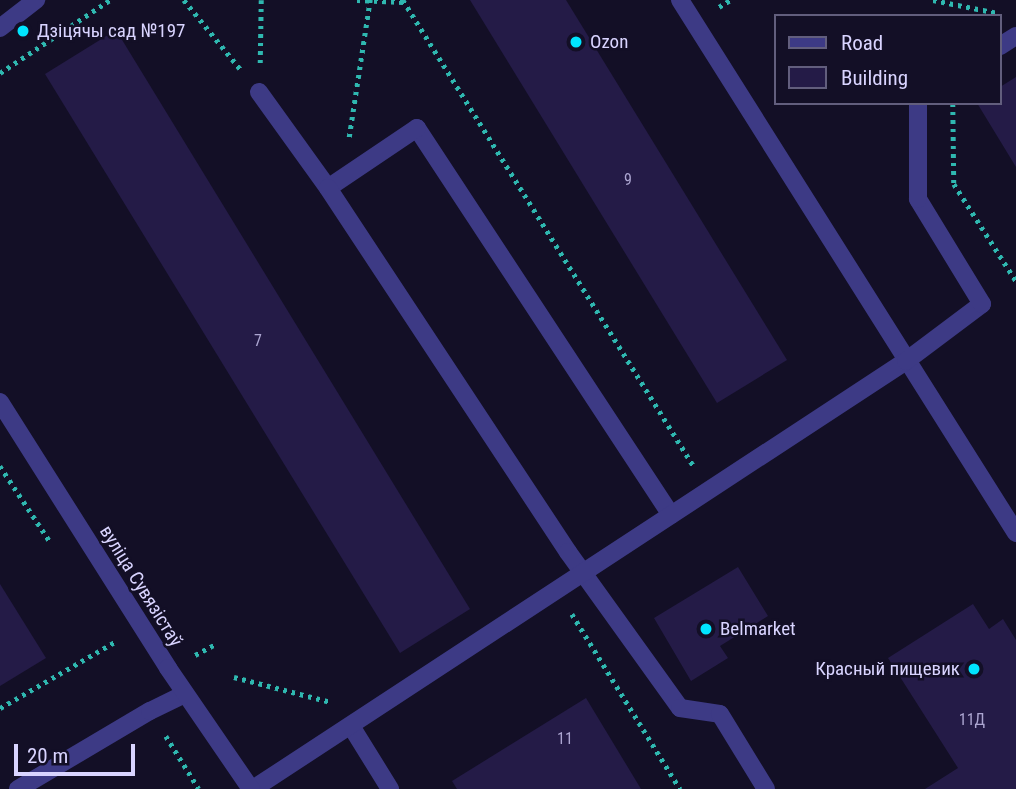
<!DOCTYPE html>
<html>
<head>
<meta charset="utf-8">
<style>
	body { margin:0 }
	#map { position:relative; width:1016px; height:789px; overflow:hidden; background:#130f26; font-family:"Roboto Condensed",sans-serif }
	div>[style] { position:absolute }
	.building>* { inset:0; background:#241b47 }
	.path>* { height:4.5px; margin-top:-2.25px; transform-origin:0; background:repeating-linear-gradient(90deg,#2fb8b0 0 3.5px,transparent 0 8.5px) }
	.lane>* { height:18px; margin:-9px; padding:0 9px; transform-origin:9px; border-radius:9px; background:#3d3a85 }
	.street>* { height:18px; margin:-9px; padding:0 9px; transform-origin:9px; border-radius:9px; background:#3d3a85 }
	.dots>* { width:19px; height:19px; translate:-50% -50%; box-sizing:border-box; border:4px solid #130f26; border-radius:50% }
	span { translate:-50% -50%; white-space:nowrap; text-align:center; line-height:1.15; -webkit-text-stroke:5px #130f26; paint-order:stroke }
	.number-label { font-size:16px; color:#aca6d1 }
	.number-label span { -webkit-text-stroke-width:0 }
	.poi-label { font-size:19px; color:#d9d4ff }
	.left { translate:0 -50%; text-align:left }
	.right { translate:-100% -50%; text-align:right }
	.street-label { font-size:19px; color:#d9d4ff }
	.legend { position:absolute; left:774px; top:14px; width:228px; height:91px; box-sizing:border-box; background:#130f26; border:2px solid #625e7d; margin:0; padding:9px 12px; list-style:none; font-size:21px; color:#d9d4ff }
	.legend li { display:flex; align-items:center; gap:14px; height:35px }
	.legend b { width:35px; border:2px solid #625e7d }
	.scale { position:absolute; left:14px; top:744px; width:121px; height:32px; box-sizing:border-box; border:4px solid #d9d4ff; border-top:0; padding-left:9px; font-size:21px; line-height:24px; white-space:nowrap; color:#d9d4ff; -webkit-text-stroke:5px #130f26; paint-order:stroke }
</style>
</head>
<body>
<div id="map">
	<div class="building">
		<i style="clip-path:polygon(470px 0,566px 0,787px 360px,717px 403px)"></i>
		<i style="clip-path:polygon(116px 30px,470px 609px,400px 653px,45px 74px)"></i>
		<i style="clip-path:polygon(1016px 77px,1016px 167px,977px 103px,1000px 103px,1000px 87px)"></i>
		<i style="clip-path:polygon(738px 567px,768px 616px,720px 646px,728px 658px,691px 681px,654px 618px)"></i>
		<i style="clip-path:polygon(0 584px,46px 658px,0 686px)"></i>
		<i style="clip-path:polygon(973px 604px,989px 629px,1003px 619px,1016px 640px,1016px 789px,925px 789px,958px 768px,888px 658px)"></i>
		<i style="clip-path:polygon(586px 698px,641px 789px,457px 789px,452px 781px)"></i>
	</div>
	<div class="path">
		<i style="left:184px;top:0;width:90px;rotate:50.8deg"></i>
		<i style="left:357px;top:0;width:46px;rotate:2.5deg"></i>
		<i style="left:403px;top:0;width:548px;rotate:58.05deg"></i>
		<i style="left:933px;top:0;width:66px;rotate:11.3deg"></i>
		<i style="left:719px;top:7px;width:13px;rotate:-32deg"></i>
		<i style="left:260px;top:63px;width:63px;rotate:-89.1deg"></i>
		<i style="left:0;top:73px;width:132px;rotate:-33.6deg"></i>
		<i style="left:953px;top:103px;width:81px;rotate:89.3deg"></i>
		<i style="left:954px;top:184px;width:115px;rotate:57.4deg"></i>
		<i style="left:349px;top:137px;width:139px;rotate:-81.3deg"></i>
		<i style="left:0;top:466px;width:89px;rotate:56.5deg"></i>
		<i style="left:572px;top:614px;width:206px;rotate:58.3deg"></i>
		<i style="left:195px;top:655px;width:21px;rotate:-28deg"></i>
		<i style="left:234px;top:677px;width:100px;rotate:14.5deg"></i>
		<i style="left:0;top:708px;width:133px;rotate:-29.9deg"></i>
		<i style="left:166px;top:736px;width:62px;rotate:58.1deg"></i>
	</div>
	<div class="lane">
		<i style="left:680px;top:0;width:630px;rotate:57.77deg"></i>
		<i style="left:0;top:28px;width:46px;rotate:-37.9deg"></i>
		<i style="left:1000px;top:46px;width:19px;rotate:-32deg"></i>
		<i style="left:259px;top:92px;width:118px;rotate:54.3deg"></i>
		<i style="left:671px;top:515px;width:463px;rotate:-123.3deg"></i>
		<i style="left:417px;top:128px;width:107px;rotate:146deg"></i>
		<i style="left:328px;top:188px;width:436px;rotate:56.6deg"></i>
		<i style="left:568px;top:552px;width:192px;rotate:54.3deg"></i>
		<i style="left:680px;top:708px;width:40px;rotate:8.5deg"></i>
		<i style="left:720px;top:714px;width:88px;rotate:58.5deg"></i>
		<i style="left:351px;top:726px;width:74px;rotate:58.2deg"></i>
		<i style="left:18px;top:789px;width:153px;rotate:-30.6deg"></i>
		<i style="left:150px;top:711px;width:39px;rotate:-26deg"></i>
		<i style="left:253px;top:789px;width:781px;rotate:-33.24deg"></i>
		<i style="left:906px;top:361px;width:95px;rotate:-36.9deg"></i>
		<i style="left:982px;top:304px;width:123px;rotate:-121.4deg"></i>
		<i style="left:918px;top:199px;width:96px;rotate:-90deg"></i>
	</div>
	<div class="street">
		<i style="left:0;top:402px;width:315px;rotate:57.7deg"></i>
		<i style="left:168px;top:668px;width:147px;rotate:55.6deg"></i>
	</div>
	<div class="dots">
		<i style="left:23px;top:31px;background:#00e5ff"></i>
		<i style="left:576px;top:42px;background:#00e5ff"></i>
		<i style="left:706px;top:629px;background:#00e5ff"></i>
		<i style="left:974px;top:669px;background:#00e5ff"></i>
	</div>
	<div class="number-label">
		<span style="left:628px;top:180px">9</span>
		<span style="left:258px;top:341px">7</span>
		<span style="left:972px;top:720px">11Д</span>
		<span style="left:565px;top:739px">11</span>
	</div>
	<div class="poi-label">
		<span class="left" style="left:37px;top:31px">Дзіцячы сад №197</span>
		<span class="left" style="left:590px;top:42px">Ozon</span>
		<span class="left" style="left:720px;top:629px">Belmarket</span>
		<span class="right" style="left:960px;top:669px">Красный пищевик</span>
	</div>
	<div class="street-label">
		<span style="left:141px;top:586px;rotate:58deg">вуліца Сувязістаў</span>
	</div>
	<ul class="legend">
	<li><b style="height:9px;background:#3d3a85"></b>Road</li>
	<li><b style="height:19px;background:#241b47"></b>Building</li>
	</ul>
	<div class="scale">20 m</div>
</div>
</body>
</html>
